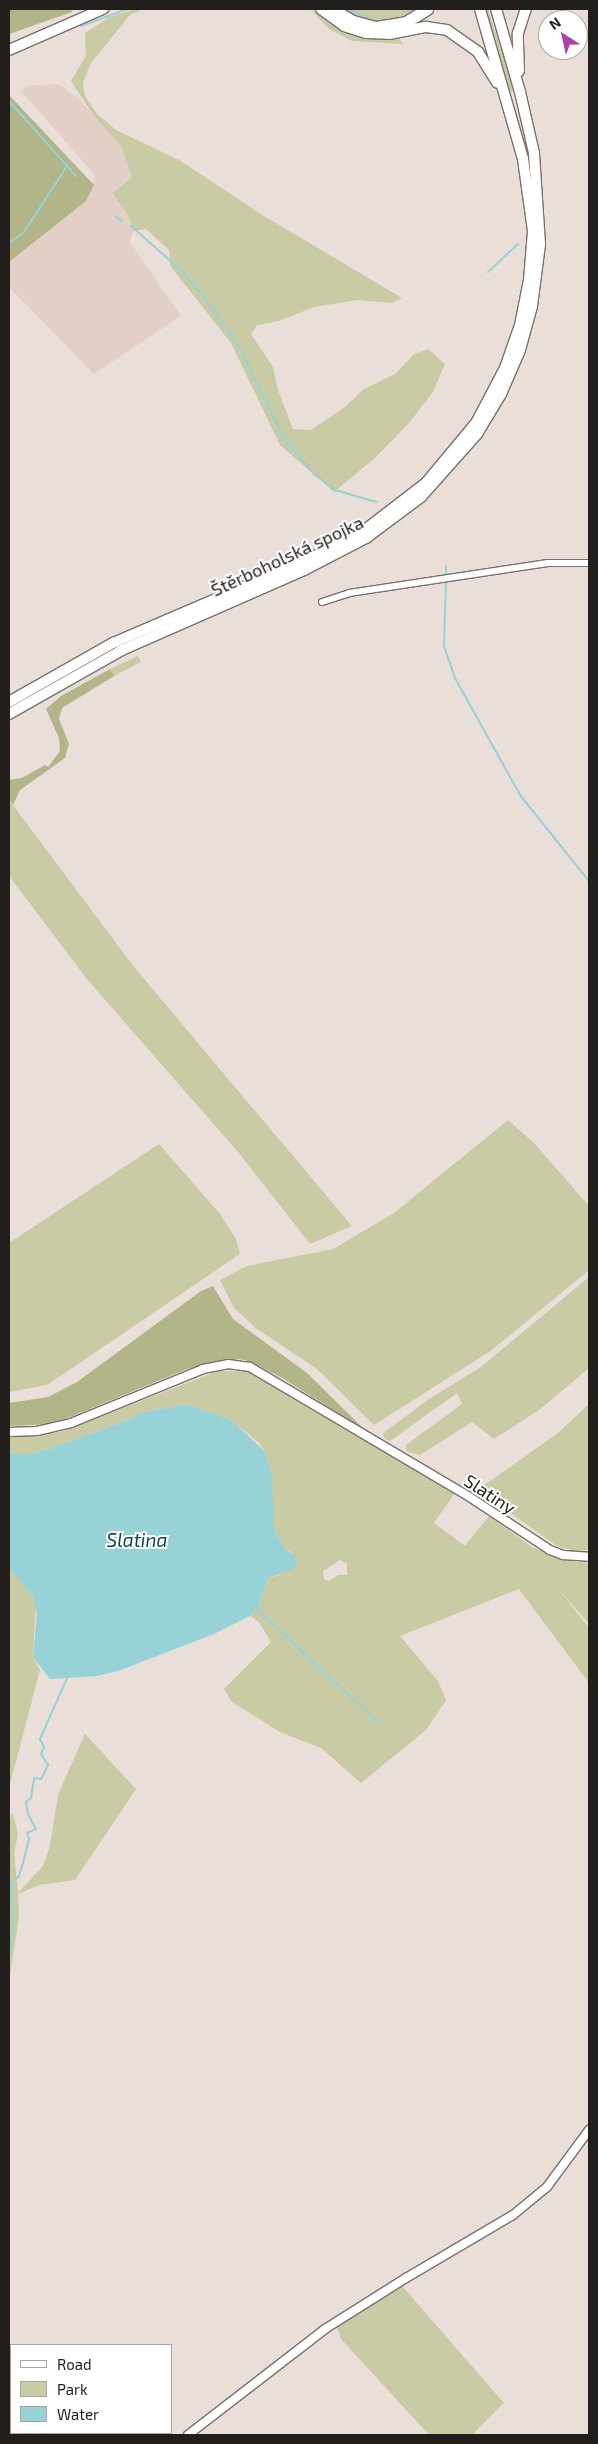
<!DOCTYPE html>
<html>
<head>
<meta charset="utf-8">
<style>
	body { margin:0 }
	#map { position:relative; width:598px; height:2444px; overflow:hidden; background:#eaded8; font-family:"Exo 2",sans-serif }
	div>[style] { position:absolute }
	.built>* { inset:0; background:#e2cfc6 }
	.green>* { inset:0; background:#c8cba4 }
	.forest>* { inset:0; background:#b1b588 }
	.water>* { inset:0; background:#97d3d6 }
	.stream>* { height:2px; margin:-1px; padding:0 1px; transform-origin:1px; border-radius:1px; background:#97d3d6 }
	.roads { filter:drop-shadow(1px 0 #7b706b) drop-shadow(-1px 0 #7b706b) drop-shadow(0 1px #7b706b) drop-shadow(0 -1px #7b706b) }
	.minor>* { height:6px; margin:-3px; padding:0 3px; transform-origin:3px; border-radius:3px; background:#fff }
	.tertiary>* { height:8px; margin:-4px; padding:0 4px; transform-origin:4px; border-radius:4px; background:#fff }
	.primary>* { height:10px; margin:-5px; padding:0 5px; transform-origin:5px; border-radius:5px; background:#fff }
	.trunk>* { height:10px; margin:-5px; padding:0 5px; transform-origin:5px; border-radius:5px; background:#fff }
	.motorway>* { height:11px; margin:-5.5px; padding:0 5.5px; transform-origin:5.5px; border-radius:5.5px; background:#fff }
	span { translate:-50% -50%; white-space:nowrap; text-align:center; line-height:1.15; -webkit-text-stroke:4px #fff; paint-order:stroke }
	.street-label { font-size:18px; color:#221e1c }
	.water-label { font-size:19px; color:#12474a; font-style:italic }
	.frame { position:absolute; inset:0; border:10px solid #221e1c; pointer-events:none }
	.legend { position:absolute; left:10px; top:2344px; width:162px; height:90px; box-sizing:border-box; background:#fff; border:1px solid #a7a5a4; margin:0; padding:6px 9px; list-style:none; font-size:15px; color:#221e1c }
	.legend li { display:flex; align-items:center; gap:10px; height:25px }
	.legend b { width:25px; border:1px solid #a7a5a4 }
	.north { position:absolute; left:538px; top:10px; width:50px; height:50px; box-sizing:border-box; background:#fff; border:1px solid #a7a5a4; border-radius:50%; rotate:325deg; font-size:14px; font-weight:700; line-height:20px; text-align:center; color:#221e1c }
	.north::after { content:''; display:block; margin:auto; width:18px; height:22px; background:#aa44a8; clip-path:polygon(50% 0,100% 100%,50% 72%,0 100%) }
</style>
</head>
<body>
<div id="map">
	<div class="built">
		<i style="clip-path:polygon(58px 84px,79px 99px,121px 146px,132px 178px,112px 194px,129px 217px,133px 231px,130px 242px,181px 316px,94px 374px,9px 287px,9px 262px,86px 201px,96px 176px,21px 91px,27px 86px)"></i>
	</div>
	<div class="green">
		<i style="clip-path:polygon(134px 9px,143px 9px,130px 15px,91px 63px,83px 83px,85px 96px,97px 114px,116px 130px,179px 160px,264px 216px,402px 298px,392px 303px,357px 300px,314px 307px,279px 321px,257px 325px,251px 334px,273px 367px,278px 390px,293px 429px,311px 430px,344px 408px,364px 389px,395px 374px,414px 354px,428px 349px,445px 364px,433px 392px,409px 423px,375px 458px,334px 492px,280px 445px,231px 343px,171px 267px,169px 250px,146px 229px,133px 231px,129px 217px,112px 193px,132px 178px,121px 146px,94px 116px,71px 81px,86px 56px,85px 33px,108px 18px)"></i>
		<i style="clip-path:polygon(310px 9px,348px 33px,379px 39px,398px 37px,403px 44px,352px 41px,329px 29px)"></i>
		<i style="clip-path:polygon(339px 9px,420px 9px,404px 17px,381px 22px,359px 19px)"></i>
		<i style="clip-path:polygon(484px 9px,488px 9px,501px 49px,504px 48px,516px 90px,509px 92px)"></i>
		<i style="clip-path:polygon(138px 656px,141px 662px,114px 676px,110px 669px)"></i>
		<i style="clip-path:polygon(9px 800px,134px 967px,352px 1226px,310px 1244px,238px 1152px,87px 979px,9px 876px)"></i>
		<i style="clip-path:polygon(508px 1120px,533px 1142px,589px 1206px,589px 1270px,492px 1350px,374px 1425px,317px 1369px,257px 1329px,234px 1308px,220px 1280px,247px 1266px,333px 1249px,394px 1213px)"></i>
		<i style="clip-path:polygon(159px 1144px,220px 1214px,236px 1239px,240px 1254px,47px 1385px,9px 1392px,9px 1243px)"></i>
		<i style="clip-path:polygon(589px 1277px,589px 1368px,539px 1410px,494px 1439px,472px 1422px,420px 1455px,406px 1451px,406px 1445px,462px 1404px,457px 1393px,390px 1441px,385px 1439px,383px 1434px,386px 1431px,429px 1399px,481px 1367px)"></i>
		<i style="clip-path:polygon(evenodd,218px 1371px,248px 1371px,265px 1378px,455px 1493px,434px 1523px,465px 1546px,489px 1516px,532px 1547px,563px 1560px,589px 1563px,589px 1624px,556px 1586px,589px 1628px,589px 1683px,519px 1589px,400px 1636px,438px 1681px,446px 1700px,427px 1729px,361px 1783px,321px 1748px,280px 1732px,232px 1702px,224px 1689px,271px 1642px,259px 1622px,250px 1616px,259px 1605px,268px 1578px,280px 1575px,292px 1552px,283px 1546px,274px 1530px,265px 1452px,259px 1443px,233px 1421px,189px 1405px,181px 1405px,141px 1413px,128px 1420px,49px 1449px,30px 1454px,9px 1454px,9px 1436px,61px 1432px,218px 1371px,340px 1560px,347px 1564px,347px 1575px,338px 1575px,329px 1581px,324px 1579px,323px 1571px,340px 1560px)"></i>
		<i style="clip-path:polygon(589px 1404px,589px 1549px,578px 1552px,557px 1546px,488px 1497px,484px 1491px,486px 1484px,558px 1433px)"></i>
		<i style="clip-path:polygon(9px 1568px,29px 1588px,36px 1605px,33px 1657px,40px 1670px,9px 1788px)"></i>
		<i style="clip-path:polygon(85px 1734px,136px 1789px,75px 1880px,39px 1885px,18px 1894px,19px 1916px,9px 1982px,9px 1822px,12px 1812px,18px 1834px,14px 1853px,18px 1893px,43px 1866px,50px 1846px,58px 1795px)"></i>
		<i style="clip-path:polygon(402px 2286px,504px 2403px,472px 2435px,429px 2435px,341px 2339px,337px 2327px)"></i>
	</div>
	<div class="forest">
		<i style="clip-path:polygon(9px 9px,71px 9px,72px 12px,9px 34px)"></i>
		<i style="clip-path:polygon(9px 95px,94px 185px,86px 201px,9px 262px)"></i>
		<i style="clip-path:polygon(110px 669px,114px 676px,62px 708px,59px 719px,69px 744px,65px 758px,20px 790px,13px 805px,9px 799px,9px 780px,22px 778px,45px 765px,48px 767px,60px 751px,59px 738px,46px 709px,61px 696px)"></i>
		<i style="clip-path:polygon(213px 1286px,233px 1319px,307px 1373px,366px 1431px,284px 1379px,249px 1361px,239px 1359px,187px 1369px,53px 1424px,9px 1426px,9px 1403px,48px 1397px,77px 1382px,201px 1291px)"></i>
	</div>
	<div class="water">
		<i style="clip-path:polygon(181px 1405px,189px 1405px,233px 1421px,265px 1452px,272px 1478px,274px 1530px,283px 1546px,296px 1557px,297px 1563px,293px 1569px,268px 1578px,259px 1605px,250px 1616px,214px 1634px,118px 1671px,97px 1676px,50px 1679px,33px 1657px,37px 1614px,33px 1596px,9px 1568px,9px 1454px,30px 1454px,49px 1449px,128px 1420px,141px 1413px)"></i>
	</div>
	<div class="stream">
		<i style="left:346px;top:9px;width:23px;rotate:20deg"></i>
		<i style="left:408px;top:10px;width:1px;rotate:-90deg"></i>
		<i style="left:81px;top:26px;width:50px;rotate:-19.9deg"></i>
		<i style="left:9px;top:101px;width:101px;rotate:48.2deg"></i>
		<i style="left:115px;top:216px;width:9px;rotate:36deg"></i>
		<i style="left:131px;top:226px;width:69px;rotate:41.5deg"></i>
		<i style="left:183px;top:272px;width:54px;rotate:51deg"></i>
		<i style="left:217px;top:314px;width:46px;rotate:57.3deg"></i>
		<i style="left:242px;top:353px;width:96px;rotate:64deg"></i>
		<i style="left:284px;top:439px;width:46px;rotate:49.4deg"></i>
		<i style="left:314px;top:474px;width:26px;rotate:37deg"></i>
		<i style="left:335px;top:490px;width:43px;rotate:16.3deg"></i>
		<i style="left:9px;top:243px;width:19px;rotate:-36deg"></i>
		<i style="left:24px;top:232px;width:79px;rotate:-56.9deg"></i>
		<i style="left:488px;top:272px;width:41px;rotate:-43deg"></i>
		<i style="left:446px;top:577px;width:11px;rotate:-90deg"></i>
		<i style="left:446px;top:581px;width:65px;rotate:91.8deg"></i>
		<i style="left:444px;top:646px;width:34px;rotate:71deg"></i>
		<i style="left:455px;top:678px;width:134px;rotate:60.9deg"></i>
		<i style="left:520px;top:795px;width:110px;rotate:51.3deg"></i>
		<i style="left:257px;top:1609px;width:167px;rotate:43.1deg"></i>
		<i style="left:9px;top:1957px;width:28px;rotate:-82deg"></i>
		<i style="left:13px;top:1929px;width:46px;rotate:-92.5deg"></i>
		<i style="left:11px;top:1883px;width:11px;rotate:-41deg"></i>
		<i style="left:19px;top:1876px;width:14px;rotate:-73deg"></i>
		<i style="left:23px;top:1863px;width:25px;rotate:-76deg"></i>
		<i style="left:29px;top:1839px;width:6px;rotate:-108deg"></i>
		<i style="left:27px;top:1833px;width:10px;rotate:-24deg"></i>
		<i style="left:36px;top:1829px;width:17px;rotate:-118deg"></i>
		<i style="left:28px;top:1814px;width:12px;rotate:-99deg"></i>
		<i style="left:26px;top:1802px;width:6px;rotate:-39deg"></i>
		<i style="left:31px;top:1798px;width:20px;rotate:-81deg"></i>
		<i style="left:34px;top:1778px;width:7px;rotate:8deg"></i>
		<i style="left:41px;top:1779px;width:16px;rotate:-63deg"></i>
		<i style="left:48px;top:1765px;width:13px;rotate:-122deg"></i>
		<i style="left:41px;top:1754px;width:8px;rotate:-67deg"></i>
		<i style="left:44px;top:1747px;width:9px;rotate:-117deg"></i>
		<i style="left:40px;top:1739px;width:69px;rotate:-66deg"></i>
	</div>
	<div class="roads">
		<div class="minor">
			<i style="left:322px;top:602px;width:28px;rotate:-18deg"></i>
			<i style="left:349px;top:593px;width:201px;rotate:-8.6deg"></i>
			<i style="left:548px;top:563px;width:41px"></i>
		</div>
		<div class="tertiary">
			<i style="left:9px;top:1432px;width:28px;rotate:-2deg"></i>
			<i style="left:37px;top:1431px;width:35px;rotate:-13deg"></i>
			<i style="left:71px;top:1423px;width:143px;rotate:-22.2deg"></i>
			<i style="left:203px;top:1369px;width:25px;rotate:-11deg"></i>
			<i style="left:228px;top:1364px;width:22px;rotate:8deg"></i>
			<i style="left:250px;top:1367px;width:253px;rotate:30.6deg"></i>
			<i style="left:468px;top:1496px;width:98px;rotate:33.4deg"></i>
			<i style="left:550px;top:1550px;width:14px;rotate:21deg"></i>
			<i style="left:563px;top:1555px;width:26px;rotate:4deg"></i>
			<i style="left:188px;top:2435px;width:173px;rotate:-37.7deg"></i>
			<i style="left:325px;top:2329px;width:96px;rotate:-32.2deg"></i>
			<i style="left:406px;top:2278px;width:124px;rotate:-30.5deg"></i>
			<i style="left:513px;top:2215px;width:44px;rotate:-39.5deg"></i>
			<i style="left:547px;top:2187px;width:71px;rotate:-53.6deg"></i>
		</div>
		<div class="primary">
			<i style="left:9px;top:50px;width:103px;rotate:-23.6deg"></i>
		</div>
		<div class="trunk">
			<i style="left:321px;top:9px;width:29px;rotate:36deg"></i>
			<i style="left:344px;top:26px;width:23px;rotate:18deg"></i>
			<i style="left:366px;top:33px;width:23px;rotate:2deg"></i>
			<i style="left:389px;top:34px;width:38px;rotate:-11deg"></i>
			<i style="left:426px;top:27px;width:21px;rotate:8deg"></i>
			<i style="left:447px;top:30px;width:38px;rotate:35deg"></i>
			<i style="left:478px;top:52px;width:36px;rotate:58deg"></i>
			<i style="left:519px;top:71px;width:38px;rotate:-92deg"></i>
			<i style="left:518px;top:33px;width:25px;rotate:-72deg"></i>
			<i style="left:9px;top:702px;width:120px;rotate:-29.6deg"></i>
			<i style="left:113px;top:643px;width:211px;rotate:-23.2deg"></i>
			<i style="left:307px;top:560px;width:60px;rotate:-26.6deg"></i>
			<i style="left:361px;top:533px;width:82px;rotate:-37.6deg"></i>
			<i style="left:426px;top:483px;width:78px;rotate:-50.2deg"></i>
			<i style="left:476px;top:423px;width:62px;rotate:-62.2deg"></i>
			<i style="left:505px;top:368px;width:46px;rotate:-70.8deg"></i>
			<i style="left:520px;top:325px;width:46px;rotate:-78.7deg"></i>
			<i style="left:529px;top:280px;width:49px;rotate:-85.3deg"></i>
			<i style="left:533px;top:231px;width:73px;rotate:-97.9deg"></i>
			<i style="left:523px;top:159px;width:156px;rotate:-106deg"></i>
			<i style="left:9px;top:714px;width:130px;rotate:-29.5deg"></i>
			<i style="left:122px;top:650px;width:199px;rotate:-23.7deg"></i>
			<i style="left:304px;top:570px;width:70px;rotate:-27.3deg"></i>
			<i style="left:366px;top:538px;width:69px;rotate:-36.7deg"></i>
			<i style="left:421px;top:497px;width:84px;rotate:-48.4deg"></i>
			<i style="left:477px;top:434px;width:47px;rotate:-59deg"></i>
			<i style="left:501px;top:394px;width:48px;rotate:-66.6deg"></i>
			<i style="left:520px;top:350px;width:46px;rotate:-74.7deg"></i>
			<i style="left:532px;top:306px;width:63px;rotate:-82.6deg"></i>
			<i style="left:540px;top:244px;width:91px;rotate:-93.8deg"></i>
			<i style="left:534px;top:153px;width:63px;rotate:-102.9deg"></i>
			<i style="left:520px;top:92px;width:86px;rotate:-106.1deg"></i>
		</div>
		<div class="motorway">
			<i style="left:332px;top:9px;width:24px;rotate:30deg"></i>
			<i style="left:353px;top:21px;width:24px;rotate:15deg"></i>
			<i style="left:376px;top:27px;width:30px;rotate:-9deg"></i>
			<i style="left:406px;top:22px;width:25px;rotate:-32deg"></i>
		</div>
	</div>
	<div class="street-label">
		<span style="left:287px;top:556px;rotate:-25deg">Štěrboholská spojka</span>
		<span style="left:490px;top:1494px;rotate:33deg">Slatiny</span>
	</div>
	<div class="water-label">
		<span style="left:137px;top:1540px">Slatina</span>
	</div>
	<div class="frame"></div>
	<ul class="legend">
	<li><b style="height:6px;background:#fff"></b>Road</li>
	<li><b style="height:14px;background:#c8cba4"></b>Park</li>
	<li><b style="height:14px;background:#97d3d6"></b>Water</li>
	</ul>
	<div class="north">N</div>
</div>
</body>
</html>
